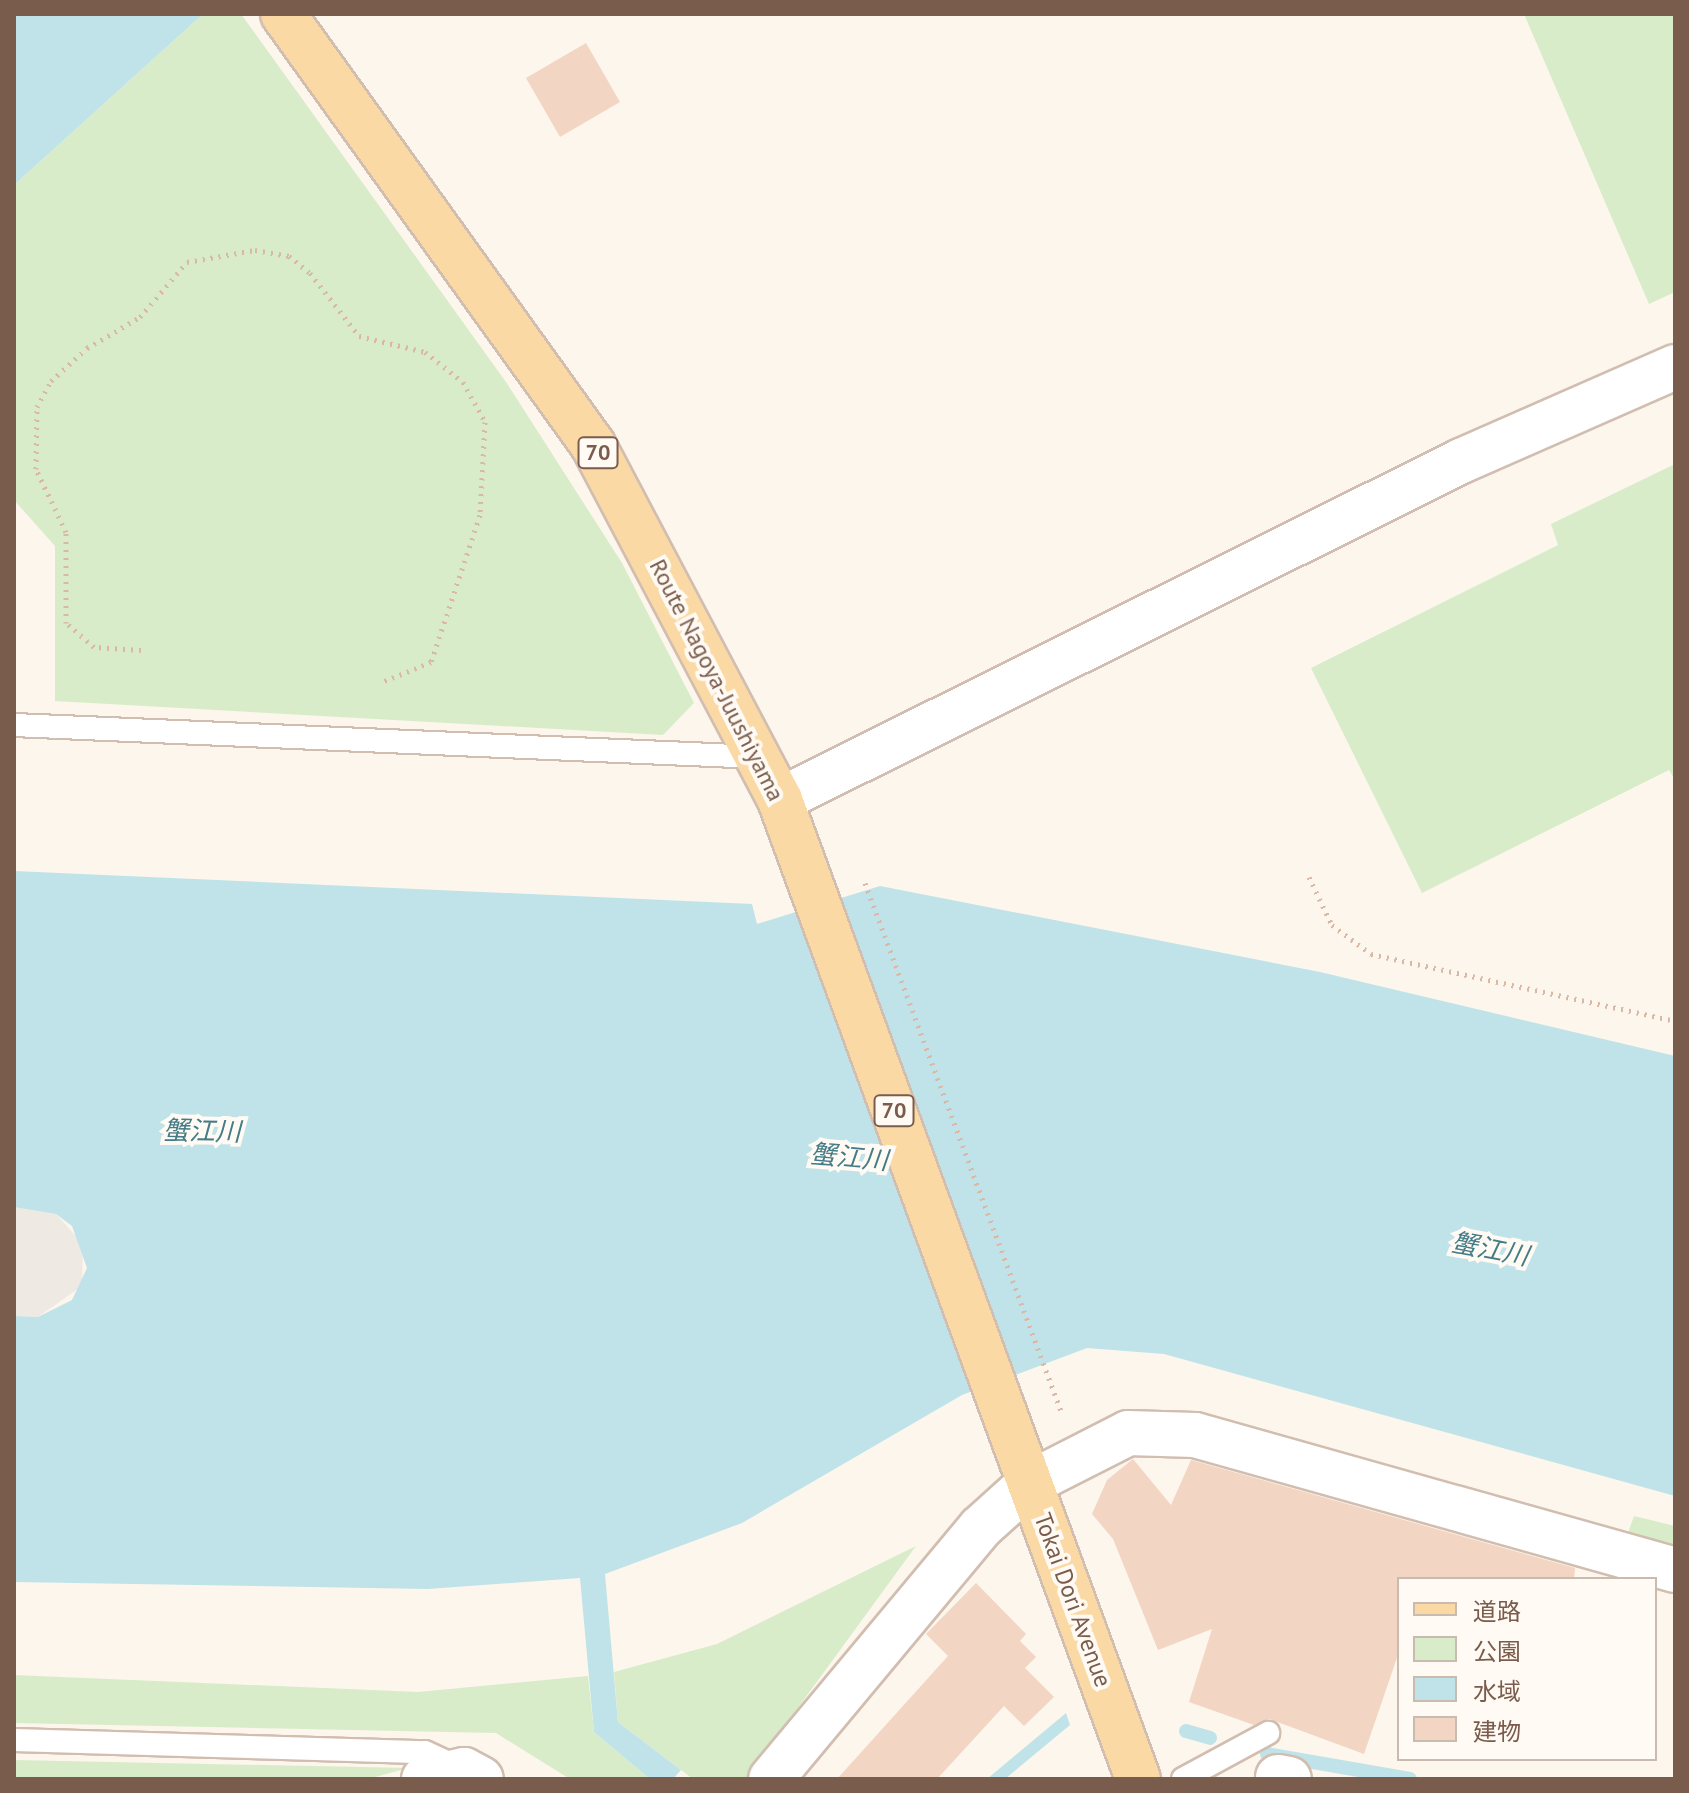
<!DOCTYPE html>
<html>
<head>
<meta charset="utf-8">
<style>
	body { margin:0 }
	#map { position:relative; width:1689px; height:1793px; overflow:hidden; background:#fdf6ec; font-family:"PT Sans","Noto Sans JP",sans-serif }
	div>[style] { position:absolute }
	.industrial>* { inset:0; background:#efe9e4 }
	.green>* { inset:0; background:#d8ecc9 }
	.water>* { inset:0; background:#bfe3e8 }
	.stream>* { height:14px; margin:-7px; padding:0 7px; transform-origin:7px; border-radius:7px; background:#bfe3e8 }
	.building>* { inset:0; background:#f3d5c3 }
	.path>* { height:5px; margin-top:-2.5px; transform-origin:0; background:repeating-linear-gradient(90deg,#d9b8a5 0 2px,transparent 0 8px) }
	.roads { filter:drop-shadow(2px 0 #d1beb0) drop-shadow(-2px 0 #d1beb0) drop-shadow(0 2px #d1beb0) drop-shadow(0 -2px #d1beb0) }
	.service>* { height:22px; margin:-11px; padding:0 11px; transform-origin:11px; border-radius:11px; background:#fff }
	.minor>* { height:44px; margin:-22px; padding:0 22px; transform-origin:22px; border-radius:22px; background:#fff }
	.primary>* { height:44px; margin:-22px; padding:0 22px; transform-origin:22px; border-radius:22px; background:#fbd9a5 }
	span { translate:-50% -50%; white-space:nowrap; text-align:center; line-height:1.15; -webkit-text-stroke:8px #fffaf3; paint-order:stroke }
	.shield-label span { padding:2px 6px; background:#fffaf3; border:2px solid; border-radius:6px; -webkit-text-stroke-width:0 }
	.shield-label { font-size:22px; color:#7a5c4d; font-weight:700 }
	.street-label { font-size:24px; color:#7a5c4d }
	.water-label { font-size:26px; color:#437c86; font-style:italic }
	.frame { position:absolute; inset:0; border:16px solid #7a5c4d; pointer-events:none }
	.legend { position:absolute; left:1397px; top:1577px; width:260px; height:184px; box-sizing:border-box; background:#fffaf3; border:2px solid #cabbb1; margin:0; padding:10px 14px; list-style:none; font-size:24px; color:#7a5c4d }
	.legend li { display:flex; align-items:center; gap:16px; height:40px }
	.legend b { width:40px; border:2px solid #cabbb1 }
</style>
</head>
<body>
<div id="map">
	<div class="industrial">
		<i style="clip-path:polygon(14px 1207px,56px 1214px,83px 1244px,82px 1286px,38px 1317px,14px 1316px)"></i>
	</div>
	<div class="green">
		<i style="clip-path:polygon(203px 14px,241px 14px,506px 382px,622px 563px,694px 703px,663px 735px,55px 701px,55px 546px,14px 500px,14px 185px)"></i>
		<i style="clip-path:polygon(1524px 14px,1675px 14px,1675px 292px,1649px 304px)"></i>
		<i style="clip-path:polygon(1675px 464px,1675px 780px,1669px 770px,1422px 893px,1311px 668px,1558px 545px,1551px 524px)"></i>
		<i style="clip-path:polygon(1634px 1516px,1675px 1526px,1675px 1546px,1628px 1533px)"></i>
		<i style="clip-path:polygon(916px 1546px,746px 1779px,693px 1779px,618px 1722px,614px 1672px,717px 1644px)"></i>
		<i style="clip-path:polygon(14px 1675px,418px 1692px,588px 1676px,594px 1732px,650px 1779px,570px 1779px,496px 1733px,14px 1723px)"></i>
		<i style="clip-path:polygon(14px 1760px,408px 1768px,368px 1779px,14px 1779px)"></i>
	</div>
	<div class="water">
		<i style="clip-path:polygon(14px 14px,203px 14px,14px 185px)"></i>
		<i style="clip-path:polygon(14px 871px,752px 904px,757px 924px,880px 886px,1320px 972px,1675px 1056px,1675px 1496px,1164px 1354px,1087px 1348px,962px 1395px,742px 1523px,605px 1574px,618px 1722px,681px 1770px,673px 1779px,650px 1779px,594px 1732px,580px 1578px,428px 1589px,14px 1582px,14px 1316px,38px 1317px,72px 1300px,87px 1268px,72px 1226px,56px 1214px,14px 1207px)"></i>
		<i style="clip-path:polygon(1066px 1713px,1070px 1725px,1005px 1779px,987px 1779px)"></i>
	</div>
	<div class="stream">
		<i style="left:1186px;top:1731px;width:25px;rotate:16deg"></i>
		<i style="left:1267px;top:1754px;width:145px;rotate:9.9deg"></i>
	</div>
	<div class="building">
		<i style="clip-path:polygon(586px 43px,620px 102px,560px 137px,526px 78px)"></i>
		<i style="clip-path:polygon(1133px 1459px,1171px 1505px,1191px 1460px,1575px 1568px,1574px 1579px,1399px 1579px,1399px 1652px,1364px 1754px,1269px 1719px,1254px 1725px,1189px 1702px,1212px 1629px,1158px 1650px,1113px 1539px,1092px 1514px,1107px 1480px)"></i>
		<i style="clip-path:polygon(976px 1583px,1026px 1634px,1020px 1641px,1036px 1657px,1025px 1668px,1054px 1697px,1024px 1726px,1004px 1706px,937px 1779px,837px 1779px,948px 1656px,926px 1634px)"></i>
	</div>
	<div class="path">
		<i style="left:141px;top:650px;width:47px;rotate:-176.3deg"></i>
		<i style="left:94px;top:647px;width:37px;rotate:-139deg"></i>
		<i style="left:66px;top:623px;width:91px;rotate:-90deg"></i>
		<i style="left:66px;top:532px;width:70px;rotate:-115.5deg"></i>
		<i style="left:36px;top:469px;width:62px;rotate:-89.1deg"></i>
		<i style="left:37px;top:407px;width:30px;rotate:-62deg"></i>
		<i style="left:51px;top:381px;width:49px;rotate:-42.5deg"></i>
		<i style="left:87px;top:348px;width:61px;rotate:-30.3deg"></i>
		<i style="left:140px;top:317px;width:72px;rotate:-49.5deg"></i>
		<i style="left:187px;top:262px;width:69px;rotate:-10deg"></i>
		<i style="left:255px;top:250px;width:35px;rotate:10deg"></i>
		<i style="left:289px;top:256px;width:27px;rotate:39deg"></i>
		<i style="left:310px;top:273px;width:80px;rotate:52.1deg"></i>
		<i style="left:359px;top:336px;width:68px;rotate:13.6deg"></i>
		<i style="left:425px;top:352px;width:48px;rotate:38.3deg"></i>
		<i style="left:463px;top:382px;width:46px;rotate:61.2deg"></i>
		<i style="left:485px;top:422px;width:93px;rotate:93.1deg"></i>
		<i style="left:480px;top:515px;width:155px;rotate:108.4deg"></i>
		<i style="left:431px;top:662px;width:53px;rotate:157.8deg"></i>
		<i style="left:1309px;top:877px;width:53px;rotate:64.4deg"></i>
		<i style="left:1332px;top:925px;width:49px;rotate:36.6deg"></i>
		<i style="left:1371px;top:954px;width:311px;rotate:12.4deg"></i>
		<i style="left:865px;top:883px;width:563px;rotate:69.63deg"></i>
	</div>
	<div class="roads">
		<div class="service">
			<i style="left:14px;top:725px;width:745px;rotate:2.46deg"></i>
			<i style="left:14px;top:1740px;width:411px;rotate:1.7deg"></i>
			<i style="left:425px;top:1752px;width:35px;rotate:25deg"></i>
			<i style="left:1183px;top:1779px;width:97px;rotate:-28.4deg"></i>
		</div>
		<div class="minor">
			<i style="left:780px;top:800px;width:761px;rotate:-26.46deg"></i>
			<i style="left:1461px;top:461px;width:234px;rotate:-23.7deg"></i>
			<i style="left:1278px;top:1777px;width:11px;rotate:10deg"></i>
			<i style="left:424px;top:1779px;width:41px;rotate:-12.7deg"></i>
			<i style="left:464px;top:1770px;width:19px;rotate:28deg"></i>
			<i style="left:771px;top:1779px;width:327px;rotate:-50.2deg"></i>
			<i style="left:980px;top:1528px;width:67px;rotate:-42deg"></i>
			<i style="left:1030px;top:1483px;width:110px;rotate:-27deg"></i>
			<i style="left:1128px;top:1433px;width:67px;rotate:1.7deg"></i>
			<i style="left:1195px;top:1435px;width:499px;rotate:15.7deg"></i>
		</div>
		<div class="primary">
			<i style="left:283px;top:14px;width:531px;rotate:54.27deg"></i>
			<i style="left:593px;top:445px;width:401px;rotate:62.2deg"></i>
			<i style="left:780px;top:800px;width:1042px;rotate:69.91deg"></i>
		</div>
	</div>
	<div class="shield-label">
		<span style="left:598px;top:453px">70</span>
		<span style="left:894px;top:1111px">70</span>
	</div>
	<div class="street-label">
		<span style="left:717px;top:680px;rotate:63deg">Route Nagoya-Juushiyama</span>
		<span style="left:1073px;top:1600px;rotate:70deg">Tokai Dori Avenue</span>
	</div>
	<div class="water-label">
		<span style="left:202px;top:1131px;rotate:1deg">蟹江川</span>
		<span style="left:849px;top:1157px;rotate:5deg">蟹江川</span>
		<span style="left:1490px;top:1249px;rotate:11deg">蟹江川</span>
	</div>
	<div class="frame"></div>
	<ul class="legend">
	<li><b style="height:10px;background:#fbd9a5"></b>道路</li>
	<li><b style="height:22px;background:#d8ecc9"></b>公園</li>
	<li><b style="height:22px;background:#bfe3e8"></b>水域</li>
	<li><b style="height:22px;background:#f3d5c3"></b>建物</li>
	</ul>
</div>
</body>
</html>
